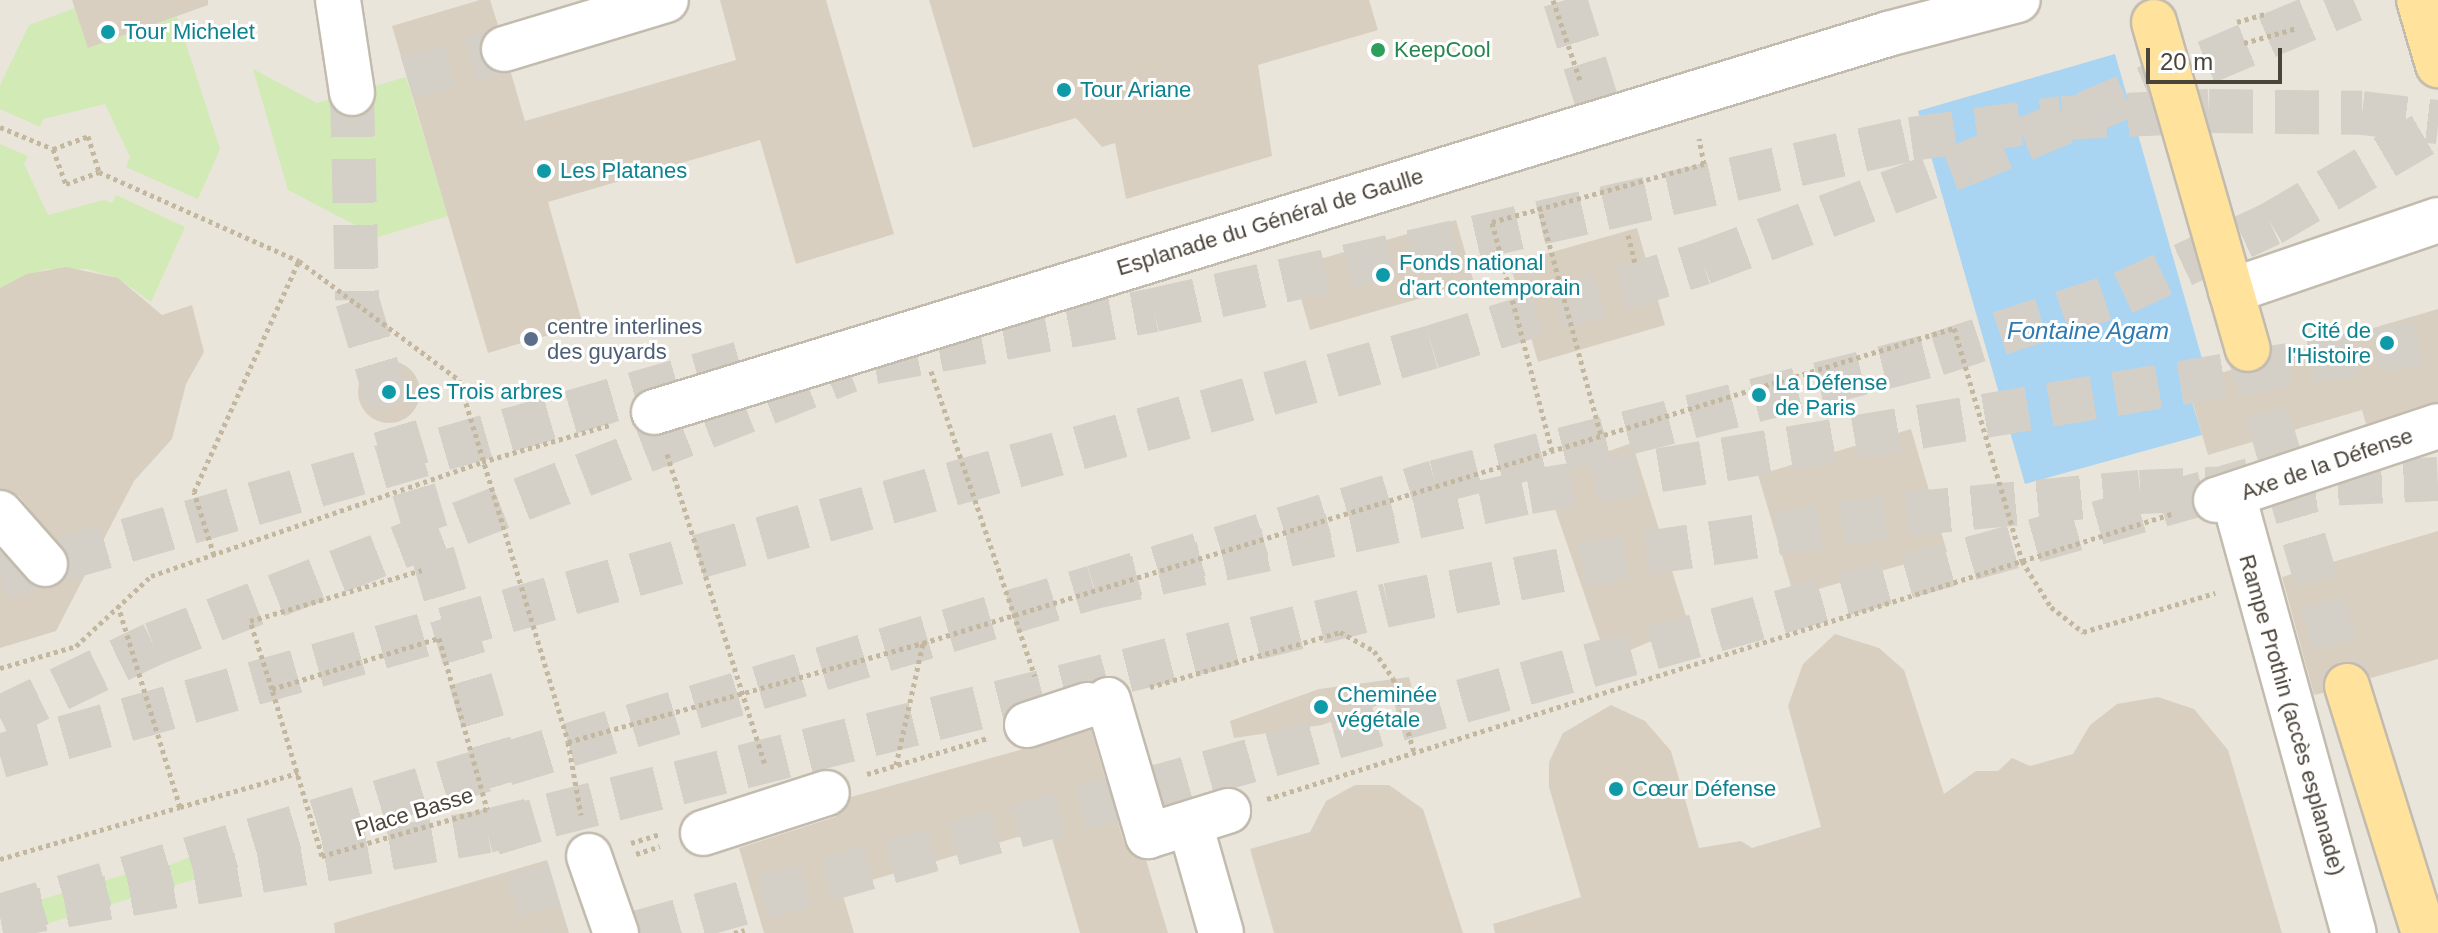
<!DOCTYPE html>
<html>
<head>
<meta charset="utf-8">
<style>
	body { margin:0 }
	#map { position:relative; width:2438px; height:933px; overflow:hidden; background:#f6f3ec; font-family:Arial,sans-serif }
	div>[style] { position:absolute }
	.residential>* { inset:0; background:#eae5da }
	.green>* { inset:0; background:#d2eab5 }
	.water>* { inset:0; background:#a9d4f2 }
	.building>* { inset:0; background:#d8cfc1 }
	.round { border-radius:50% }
	.minor-tunnel>* { height:44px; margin-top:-22px; transform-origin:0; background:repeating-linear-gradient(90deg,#d4d0c8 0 44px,transparent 0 66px) }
	.major-tunnel>* { height:44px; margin-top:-22px; transform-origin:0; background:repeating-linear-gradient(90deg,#d4d0c8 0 44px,transparent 0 66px) }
	.highway-tunnel>* { height:44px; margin-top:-22px; transform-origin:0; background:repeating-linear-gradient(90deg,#d4d0c8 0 44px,transparent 0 66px) }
	.path>* { height:5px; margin-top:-2.5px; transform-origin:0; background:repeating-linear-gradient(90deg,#c4b79f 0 4px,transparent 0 8px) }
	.roads { filter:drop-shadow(2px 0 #c2bbae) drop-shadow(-2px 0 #c2bbae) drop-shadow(0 2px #c2bbae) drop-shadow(0 -2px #c2bbae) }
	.minor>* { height:44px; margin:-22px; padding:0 22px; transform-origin:22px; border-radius:22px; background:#fff }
	.major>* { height:44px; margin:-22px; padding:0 22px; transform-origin:22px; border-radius:22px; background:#ffe39c }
	.dots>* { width:22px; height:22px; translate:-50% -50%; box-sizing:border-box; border:4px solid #fff; border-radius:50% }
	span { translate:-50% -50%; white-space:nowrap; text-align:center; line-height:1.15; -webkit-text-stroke:6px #fff; paint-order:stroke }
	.culture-label { font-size:22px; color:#0d838f }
	.left { translate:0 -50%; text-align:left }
	.right { translate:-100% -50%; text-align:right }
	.leisure-label { font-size:22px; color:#27864d }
	.street-label { font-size:22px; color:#4b4439 }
	.service-label { font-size:22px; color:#4e5e75 }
	.water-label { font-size:24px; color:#2e7ab2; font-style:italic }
	.scale { position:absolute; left:2146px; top:48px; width:136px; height:36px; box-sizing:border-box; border:4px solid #4b4439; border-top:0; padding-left:10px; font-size:24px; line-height:28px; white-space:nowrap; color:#4b4439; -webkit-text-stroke:6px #fff; paint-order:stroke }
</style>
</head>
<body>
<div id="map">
	<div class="residential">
		<i style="clip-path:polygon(0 0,2438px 0,2438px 933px,0 933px)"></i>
	</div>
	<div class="green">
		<i style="clip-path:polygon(75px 8px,89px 47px,177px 16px,220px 149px,198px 199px,126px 167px,130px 157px,105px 104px,43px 119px,40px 127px,0 109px,0 85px,29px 25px)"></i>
		<i style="clip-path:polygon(253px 69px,317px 103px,406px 77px,448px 216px,378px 237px,288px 190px)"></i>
		<i style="clip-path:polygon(0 144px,28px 156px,24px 164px,48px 215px,104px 200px,112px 203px,116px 195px,185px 227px,151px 302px,118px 278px,87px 269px,46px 269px,0 288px)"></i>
		<i style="clip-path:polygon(205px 850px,212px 874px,16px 933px,9px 909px,157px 865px,159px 870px)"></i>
	</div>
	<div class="water">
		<i style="clip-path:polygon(2115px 54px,2207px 376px,2186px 382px,2202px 435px,2025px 484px,1918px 111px)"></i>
	</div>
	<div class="building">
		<i style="clip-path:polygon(72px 0,208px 0,208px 5px,88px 48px)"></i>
		<i style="clip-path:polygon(480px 0,490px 0,498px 25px,480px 43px,480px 57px,498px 73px,511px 73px,525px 121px,736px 60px,720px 0,826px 0,894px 234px,796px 264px,760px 140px,548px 202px,583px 325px,488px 353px,392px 26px)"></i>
		<i style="clip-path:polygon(929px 0,1369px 0,1378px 30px,1258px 65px,1272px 156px,1126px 199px,1115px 143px,1102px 147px,1076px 118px,973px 148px)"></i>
		<i style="clip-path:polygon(1456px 220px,1474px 283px,1310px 330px,1292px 267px)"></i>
		<i style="clip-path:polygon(1637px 228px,1665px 325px,1538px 362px,1510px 264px)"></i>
		<i style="clip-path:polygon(66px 267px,118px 278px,162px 315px,192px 305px,204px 352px,186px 384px,172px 439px,134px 481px,56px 631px,0 648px,0 551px,38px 588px,62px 582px,70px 560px,19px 496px,0 489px,0 288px,27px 274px)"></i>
		<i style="clip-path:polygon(2438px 309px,2438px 402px,2366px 424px,2362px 410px,2208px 455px,2187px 383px,2234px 369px,2256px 373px,2271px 358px)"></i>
		<i class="round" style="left:358px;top:361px;width:62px;height:62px"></i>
		<i style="clip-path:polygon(1911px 429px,1947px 552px,1794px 596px,1758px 475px)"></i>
		<i style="clip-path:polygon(1632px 443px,1689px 625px,1607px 660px,1543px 474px)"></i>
		<i style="clip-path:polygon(2438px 531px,2438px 659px,2371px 678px,2363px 667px,2340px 662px,2328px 670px,2323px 693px,2314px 695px,2282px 577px)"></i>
		<i style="clip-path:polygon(1835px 634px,1879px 648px,1904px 670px,1944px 794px,1976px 771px,1998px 771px,2012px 758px,2030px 766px,2073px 754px,2090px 725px,2117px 704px,2158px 697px,2194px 709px,2228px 750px,2282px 933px,1495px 933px,1493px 924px,1581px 897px,1549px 787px,1549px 762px,1563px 733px,1611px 705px,1645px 721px,1671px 751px,1699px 848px,1741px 841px,1752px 848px,1821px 827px,1788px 706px,1803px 664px)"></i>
		<i style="clip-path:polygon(1409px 677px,1413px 693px,1322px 725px,1234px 738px,1230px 721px,1319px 689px)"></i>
		<i style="clip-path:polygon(1091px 730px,1124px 843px,1146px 860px,1168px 933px,1080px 933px,1049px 828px,841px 889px,854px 933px,764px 933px,739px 848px,835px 817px,851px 797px)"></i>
		<i style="clip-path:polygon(1355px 785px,1389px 785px,1423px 809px,1463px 933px,1274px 933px,1250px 849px,1310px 832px,1326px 801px)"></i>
		<i style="clip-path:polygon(547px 860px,569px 933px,335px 933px,334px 923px)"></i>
	</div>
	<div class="minor-tunnel">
		<i style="left:1565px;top:0;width:121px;rotate:72.6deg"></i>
		<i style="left:407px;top:78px;width:101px;rotate:-16.6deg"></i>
		<i style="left:352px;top:93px;width:207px;rotate:88.6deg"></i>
		<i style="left:357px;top:300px;width:661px;rotate:73.38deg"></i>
		<i style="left:0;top:577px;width:786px;rotate:-16.11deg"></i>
		<i style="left:636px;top:933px;width:1677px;rotate:-15.67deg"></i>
	</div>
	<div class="major-tunnel">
		<i style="left:2248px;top:349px;width:351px;rotate:73.6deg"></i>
		<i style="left:874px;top:362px;width:285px;rotate:-10.5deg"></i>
		<i style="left:1154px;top:310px;width:776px;rotate:-12.73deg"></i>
		<i style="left:1911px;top:139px;width:152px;rotate:-7.9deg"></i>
		<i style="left:2062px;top:118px;width:147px;rotate:-2.7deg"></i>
		<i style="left:2209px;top:111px;width:153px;rotate:0.7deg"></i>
		<i style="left:2362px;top:113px;width:77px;rotate:6.8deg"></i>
		<i style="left:1094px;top:587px;width:357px;rotate:-17.1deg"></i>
		<i style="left:1435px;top:482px;width:518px;rotate:-14.3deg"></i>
		<i style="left:1937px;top:354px;width:196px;rotate:-18.2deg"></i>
		<i style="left:2123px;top:293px;width:163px;rotate:-25deg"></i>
		<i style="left:2271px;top:224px;width:194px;rotate:-30.4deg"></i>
		<i style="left:0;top:718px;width:170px;rotate:-25.8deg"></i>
		<i style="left:153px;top:644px;width:748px;rotate:-21.42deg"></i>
		<i style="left:0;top:917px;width:495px;rotate:-10deg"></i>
		<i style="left:487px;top:831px;width:929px;rotate:-14.08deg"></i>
		<i style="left:1388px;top:605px;width:263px;rotate:-11.4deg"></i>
		<i style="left:1646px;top:553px;width:263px;rotate:-8.5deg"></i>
		<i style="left:1906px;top:514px;width:235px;rotate:-5.4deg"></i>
		<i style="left:2140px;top:492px;width:298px;rotate:-2.5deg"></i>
	</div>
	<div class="highway-tunnel">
		<i style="left:0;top:756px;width:1489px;rotate:-15.94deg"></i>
		<i style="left:1432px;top:347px;width:284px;rotate:-17.2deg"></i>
		<i style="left:1703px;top:263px;width:278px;rotate:-20.7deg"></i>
		<i style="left:1963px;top:165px;width:424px;rotate:-22.9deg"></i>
		<i style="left:0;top:916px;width:1142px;rotate:-16.74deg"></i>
		<i style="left:1094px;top:587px;width:445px;rotate:-12.3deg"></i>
		<i style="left:1529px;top:492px;width:922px;rotate:-9.49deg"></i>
	</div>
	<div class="path">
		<i style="left:1553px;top:0;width:84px;rotate:71.4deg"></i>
		<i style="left:2237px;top:22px;width:32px;rotate:-16deg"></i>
		<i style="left:2244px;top:43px;width:55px;rotate:-15.8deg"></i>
		<i style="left:0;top:127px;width:57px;rotate:22.5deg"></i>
		<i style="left:53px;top:149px;width:37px;rotate:-20deg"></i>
		<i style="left:88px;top:136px;width:38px;rotate:73deg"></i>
		<i style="left:99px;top:172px;width:219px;rotate:24deg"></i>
		<i style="left:299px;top:261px;width:199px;rotate:36.6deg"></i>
		<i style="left:459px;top:380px;width:378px;rotate:73.2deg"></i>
		<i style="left:568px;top:742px;width:74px;rotate:79.9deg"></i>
		<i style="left:53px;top:149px;width:37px;rotate:70deg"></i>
		<i style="left:66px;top:184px;width:35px;rotate:-20deg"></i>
		<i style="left:1539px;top:206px;width:238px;rotate:74.9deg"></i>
		<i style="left:1628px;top:235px;width:29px;rotate:76deg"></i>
		<i style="left:931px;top:371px;width:322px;rotate:71.2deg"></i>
		<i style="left:1552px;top:451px;width:237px;rotate:-104.7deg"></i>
		<i style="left:1492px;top:222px;width:220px;rotate:-15.3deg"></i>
		<i style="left:1704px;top:164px;width:26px;rotate:-101deg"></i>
		<i style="left:667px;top:454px;width:326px;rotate:72.5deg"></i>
		<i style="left:214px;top:555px;width:66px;rotate:-107.6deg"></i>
		<i style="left:194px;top:492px;width:254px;rotate:-65.6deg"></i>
		<i style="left:439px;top:638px;width:178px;rotate:74.3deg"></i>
		<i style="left:487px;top:809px;width:172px;rotate:164.1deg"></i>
		<i style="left:322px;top:856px;width:174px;rotate:-106.7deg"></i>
		<i style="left:272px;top:689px;width:175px;rotate:-17deg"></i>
		<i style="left:0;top:668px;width:79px;rotate:-16.1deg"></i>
		<i style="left:76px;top:646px;width:103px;rotate:-43deg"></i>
		<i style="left:151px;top:576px;width:350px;rotate:-19deg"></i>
		<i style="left:482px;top:462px;width:136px;rotate:-16.2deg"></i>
		<i style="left:1150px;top:687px;width:198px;rotate:-16.1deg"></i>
		<i style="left:1340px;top:632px;width:39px;rotate:29deg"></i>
		<i style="left:1374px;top:651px;width:33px;rotate:55deg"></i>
		<i style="left:1393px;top:678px;width:77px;rotate:74.2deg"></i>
		<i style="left:272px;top:689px;width:71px;rotate:-107.9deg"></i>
		<i style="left:250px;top:621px;width:179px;rotate:-16.5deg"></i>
		<i style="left:568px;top:742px;width:369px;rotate:-15.6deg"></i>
		<i style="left:923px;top:643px;width:1078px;rotate:-16.99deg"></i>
		<i style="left:1954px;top:328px;width:243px;rotate:73.7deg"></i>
		<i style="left:2022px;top:561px;width:54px;rotate:57.8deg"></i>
		<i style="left:2051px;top:607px;width:41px;rotate:38deg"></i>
		<i style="left:2083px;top:632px;width:138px;rotate:-16.5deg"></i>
		<i style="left:896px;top:765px;width:125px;rotate:-77.5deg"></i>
		<i style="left:867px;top:774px;width:126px;rotate:-16.6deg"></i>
		<i style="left:1267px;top:799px;width:951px;rotate:-17.5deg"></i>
		<i style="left:180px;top:807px;width:123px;rotate:-16.1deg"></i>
		<i style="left:631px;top:843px;width:30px;rotate:-17deg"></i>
		<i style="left:636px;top:854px;width:25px;rotate:-18deg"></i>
		<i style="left:0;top:859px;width:187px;rotate:-16.1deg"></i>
		<i style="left:180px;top:807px;width:211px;rotate:-107.1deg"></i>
		<i style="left:734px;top:933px;width:11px;rotate:-15deg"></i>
	</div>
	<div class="roads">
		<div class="minor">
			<i style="left:338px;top:0;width:94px;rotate:81.4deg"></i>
			<i style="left:504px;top:49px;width:169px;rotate:-16.8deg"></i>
			<i style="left:2231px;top:291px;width:219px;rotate:-18.9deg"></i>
			<i style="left:654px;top:412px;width:1291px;rotate:-17.03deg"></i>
			<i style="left:1888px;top:34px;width:134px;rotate:-14.7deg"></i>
			<i style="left:2233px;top:495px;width:454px;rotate:74.6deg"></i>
			<i style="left:2216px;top:500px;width:234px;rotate:-18.4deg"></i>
			<i style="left:0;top:513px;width:68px;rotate:48.6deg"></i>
			<i style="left:1108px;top:700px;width:142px;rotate:73.6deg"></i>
			<i style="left:1148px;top:836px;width:84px;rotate:-17.4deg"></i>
			<i style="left:1027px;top:725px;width:64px;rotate:-18.2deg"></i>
			<i style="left:1190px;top:824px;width:113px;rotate:74.1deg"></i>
			<i style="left:703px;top:833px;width:130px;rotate:-17.9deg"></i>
			<i style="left:589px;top:856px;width:82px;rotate:70.7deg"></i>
		</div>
		<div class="major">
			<i style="left:2419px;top:0;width:68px;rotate:73.7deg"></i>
			<i style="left:2154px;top:22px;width:340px;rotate:74deg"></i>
			<i style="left:2347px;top:686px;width:259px;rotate:72.7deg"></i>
		</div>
	</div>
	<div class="dots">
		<i style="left:108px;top:32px;background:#0f9aa8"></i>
		<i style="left:1378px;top:50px;background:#2e9e5b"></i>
		<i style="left:1064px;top:90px;background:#0f9aa8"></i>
		<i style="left:544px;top:171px;background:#0f9aa8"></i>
		<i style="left:1383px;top:275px;background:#0f9aa8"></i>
		<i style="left:531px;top:339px;background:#5c6f8a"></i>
		<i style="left:2387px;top:343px;background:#0f9aa8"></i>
		<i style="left:389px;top:392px;background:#0f9aa8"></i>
		<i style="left:1759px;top:395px;background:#0f9aa8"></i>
		<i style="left:1321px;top:707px;background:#0f9aa8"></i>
		<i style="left:1616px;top:789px;background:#0f9aa8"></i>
	</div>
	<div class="culture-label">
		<span class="left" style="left:124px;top:32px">Tour Michelet</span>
		<span class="left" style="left:1080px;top:90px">Tour Ariane</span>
		<span class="left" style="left:560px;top:171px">Les Platanes</span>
		<span class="left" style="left:1399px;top:275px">Fonds national<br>d'art contemporain</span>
		<span class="right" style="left:2371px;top:343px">Cité de<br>l'Histoire</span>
		<span class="left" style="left:1775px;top:395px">La Défense<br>de Paris</span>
		<span class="left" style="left:405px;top:392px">Les Trois arbres</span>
		<span class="left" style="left:1337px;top:707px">Cheminée<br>végétale</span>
		<span class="left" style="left:1632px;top:789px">Cœur Défense</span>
	</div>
	<div class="leisure-label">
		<span class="left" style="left:1394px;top:50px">KeepCool</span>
	</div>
	<div class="street-label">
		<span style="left:1270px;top:222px;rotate:-17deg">Esplanade du Général de Gaulle</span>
		<span style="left:2327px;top:464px;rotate:-19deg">Axe de la Défense</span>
		<span style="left:2292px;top:715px;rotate:74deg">Rampe Prothin (accès esplanade)</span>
		<span style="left:414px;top:812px;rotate:-17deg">Place Basse</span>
	</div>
	<div class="service-label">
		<span class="left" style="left:547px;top:339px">centre interlines<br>des guyards</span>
	</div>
	<div class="water-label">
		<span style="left:2088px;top:331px">Fontaine Agam</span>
	</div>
	<div class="scale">20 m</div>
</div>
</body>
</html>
